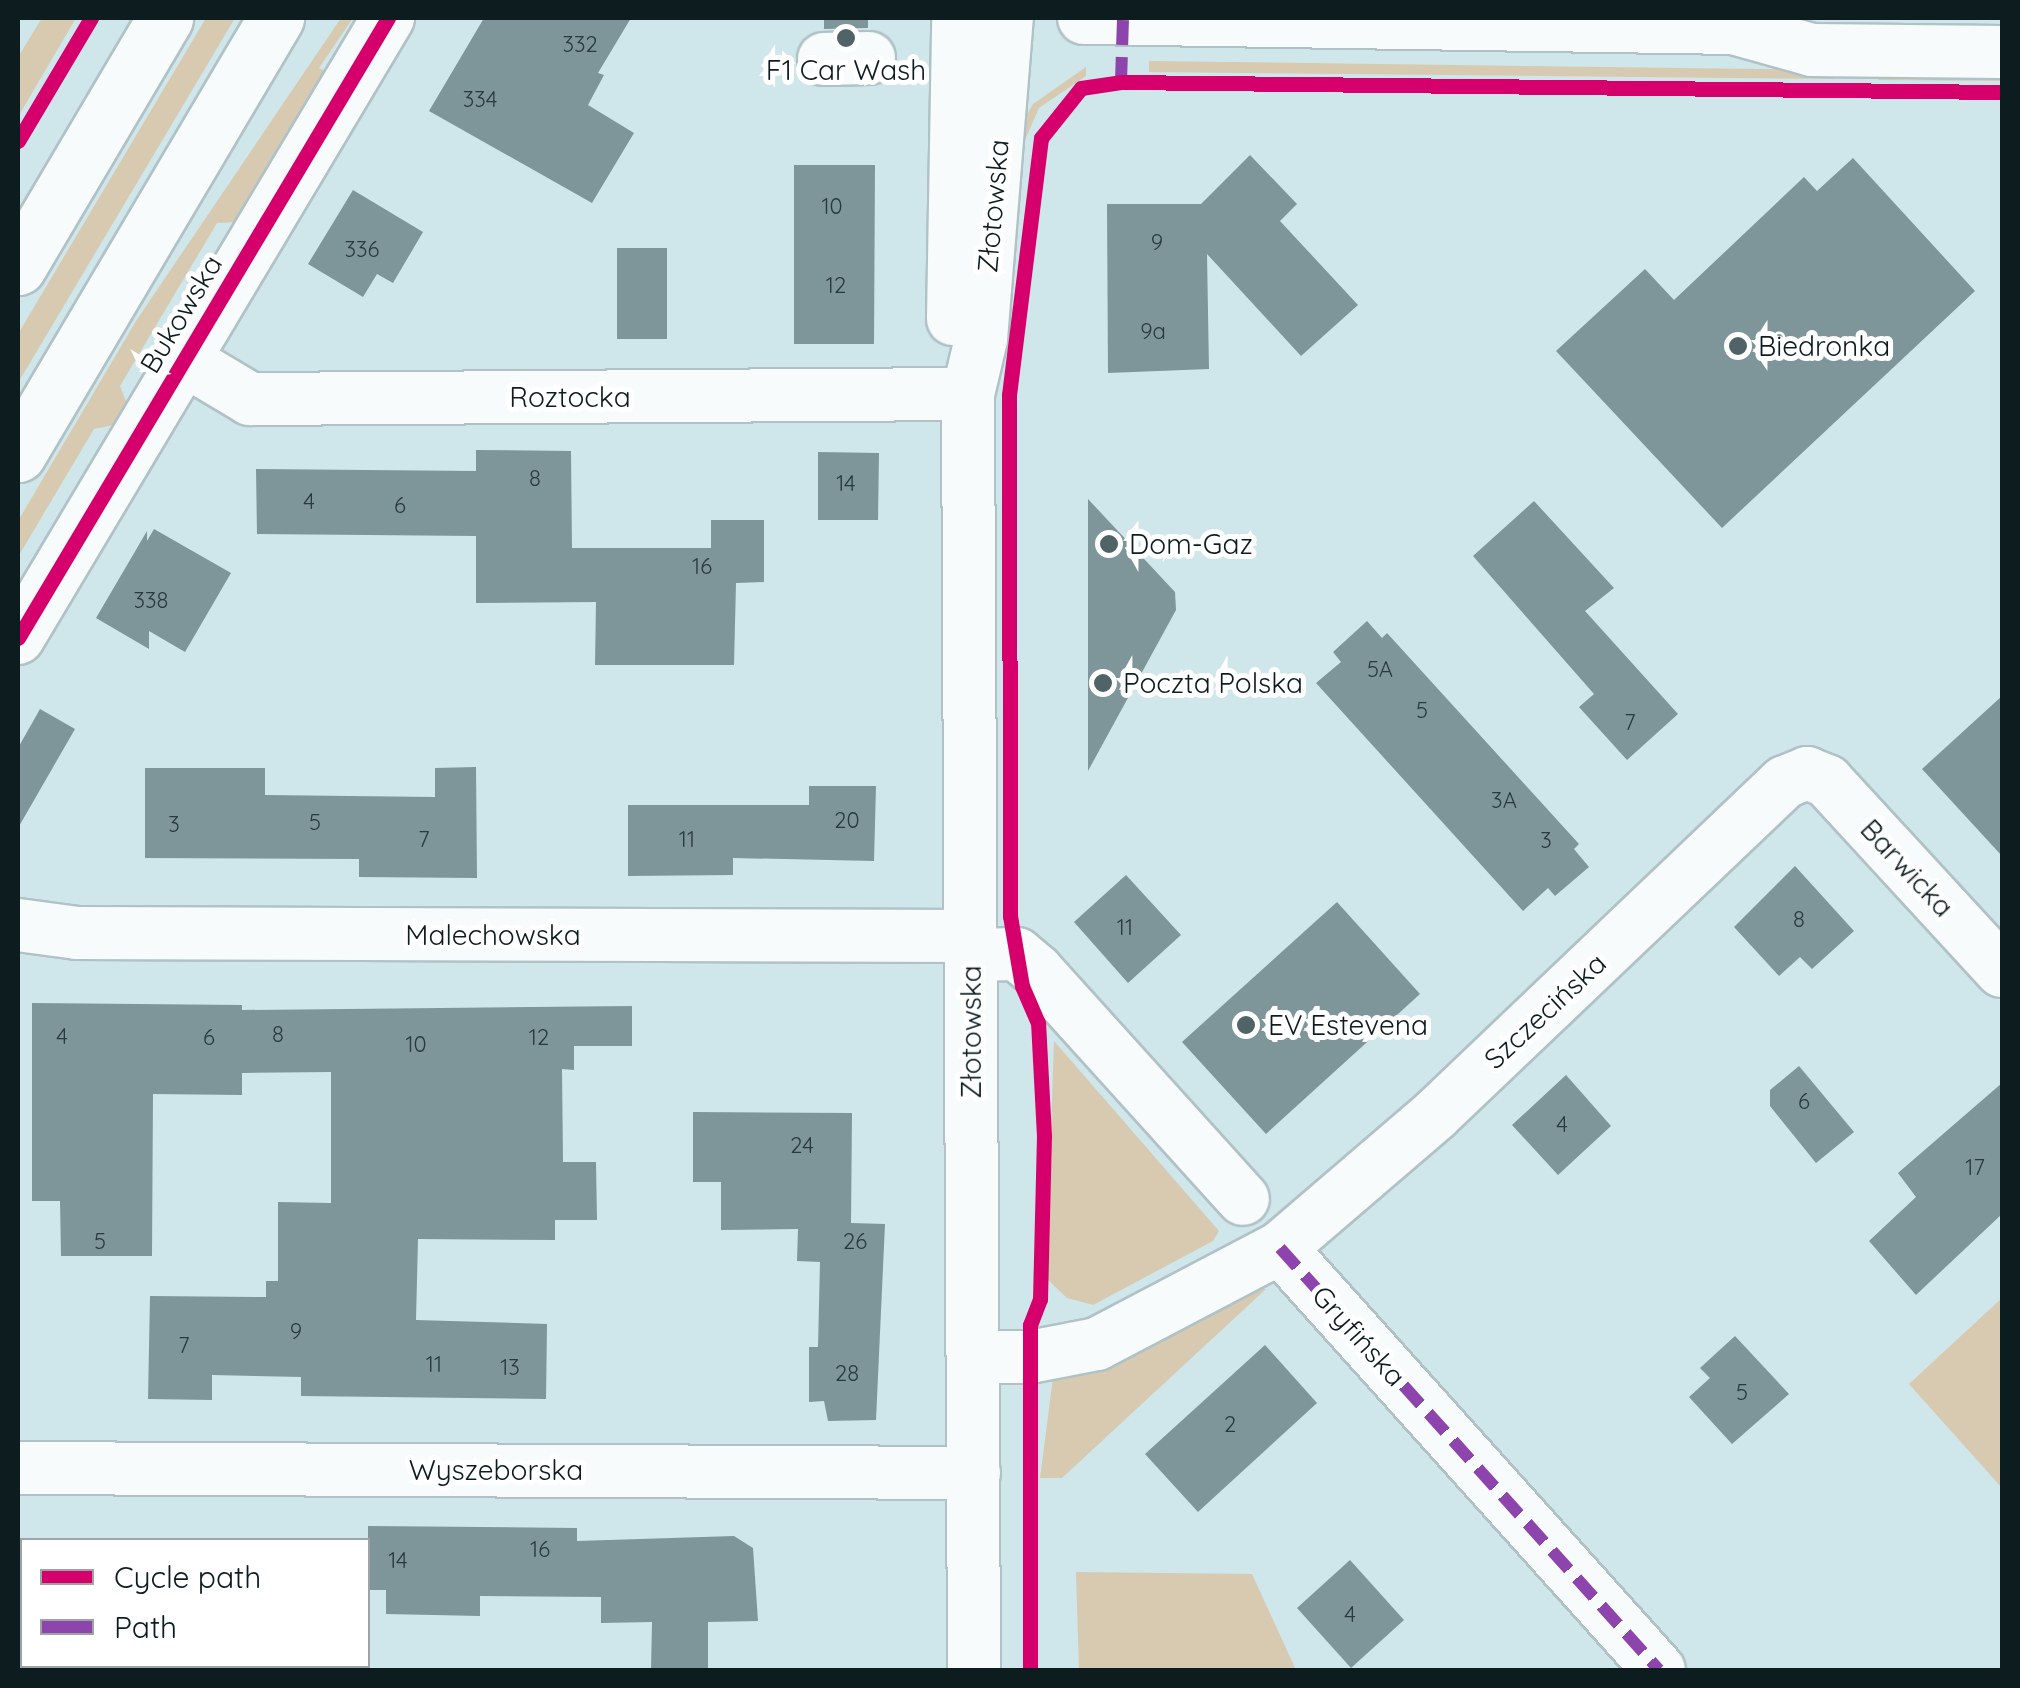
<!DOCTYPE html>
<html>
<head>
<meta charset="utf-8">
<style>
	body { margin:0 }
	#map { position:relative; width:2020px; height:1688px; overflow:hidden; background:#cfe6eb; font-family:Quicksand,sans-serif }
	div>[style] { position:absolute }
	.green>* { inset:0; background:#d7cab0 }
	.building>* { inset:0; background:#7e969a }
	.roads { filter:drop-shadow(2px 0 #b0c2c6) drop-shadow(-2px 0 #b0c2c6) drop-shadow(0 2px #b0c2c6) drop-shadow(0 -2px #b0c2c6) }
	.minor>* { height:52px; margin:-26px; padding:0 26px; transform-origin:26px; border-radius:26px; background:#f8fbfc }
	.major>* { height:55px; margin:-27.5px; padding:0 27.5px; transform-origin:27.5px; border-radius:27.5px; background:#f8fbfc }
	.quiet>* { height:12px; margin-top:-6px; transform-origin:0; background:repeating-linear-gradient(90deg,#8e44ad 0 25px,transparent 0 37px) }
	.cycleway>* { height:15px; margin:-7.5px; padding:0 7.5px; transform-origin:7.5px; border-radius:7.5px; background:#d6006c }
	.dots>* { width:28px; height:28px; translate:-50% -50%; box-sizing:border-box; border:5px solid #fff; border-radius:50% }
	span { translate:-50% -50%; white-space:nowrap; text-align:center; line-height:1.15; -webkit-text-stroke:10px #fff; paint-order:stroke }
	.number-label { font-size:22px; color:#283a3e }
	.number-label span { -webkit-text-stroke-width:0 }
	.poi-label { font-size:28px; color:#0c1c1f }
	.left { translate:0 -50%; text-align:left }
	.street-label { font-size:28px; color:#0c1c1f }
	.frame { position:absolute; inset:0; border:20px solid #0c1c1f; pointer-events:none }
	.legend { position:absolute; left:20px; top:1538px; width:350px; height:130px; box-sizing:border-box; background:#fff; border:2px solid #9ea4a5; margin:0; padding:12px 18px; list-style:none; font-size:30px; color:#0c1c1f }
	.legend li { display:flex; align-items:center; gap:20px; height:50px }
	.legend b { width:50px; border:2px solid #9ea4a5 }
</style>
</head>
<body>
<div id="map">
	<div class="green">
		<i style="clip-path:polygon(42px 18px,76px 18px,18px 117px,18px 57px)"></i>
		<i style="clip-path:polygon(206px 18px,235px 18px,18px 383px,18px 334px)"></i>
		<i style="clip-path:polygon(341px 18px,353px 18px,319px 68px,330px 73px,238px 222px,217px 223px,120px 386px,129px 409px,119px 424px,94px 429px,18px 557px,18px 521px,136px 321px)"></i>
		<i style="clip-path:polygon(1149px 61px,1835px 70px,1835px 79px,1149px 72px)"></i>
		<i style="clip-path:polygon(1086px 67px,1086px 76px,1039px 108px,1021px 149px,1018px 130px,1033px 104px)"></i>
		<i style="clip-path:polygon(2002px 71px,2002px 81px,1879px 80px,1869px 74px)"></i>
		<i style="clip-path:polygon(1054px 1041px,1219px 1231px,1213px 1241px,1093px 1305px,1067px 1298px,1046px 1278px)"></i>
		<i style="clip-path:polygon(1266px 1289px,1062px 1478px,1040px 1478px,1053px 1378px,1247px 1290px)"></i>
		<i style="clip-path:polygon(2002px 1298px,2002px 1488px,1909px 1384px)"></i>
		<i style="clip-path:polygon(1076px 1572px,1252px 1574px,1296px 1670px,1079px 1670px)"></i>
	</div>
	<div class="building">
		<i style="clip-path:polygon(484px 18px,631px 18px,598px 73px,604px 75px,588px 105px,634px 133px,592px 203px,429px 111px)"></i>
		<i style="clip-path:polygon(824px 18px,868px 18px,868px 28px,824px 29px)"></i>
		<i style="clip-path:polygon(1250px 155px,1297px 204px,1280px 221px,1358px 305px,1301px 356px,1207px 254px,1209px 369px,1108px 373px,1107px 204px,1201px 204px)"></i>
		<i style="clip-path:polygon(1853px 158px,1975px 291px,1722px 528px,1556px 351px,1645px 269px,1674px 300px,1804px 177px,1817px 191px)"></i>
		<i style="clip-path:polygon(794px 165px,875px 165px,874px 344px,794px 344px)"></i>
		<i style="clip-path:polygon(353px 190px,423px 232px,393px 283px,377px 274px,363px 297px,308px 264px)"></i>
		<i style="clip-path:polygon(617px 248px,667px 248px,667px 339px,617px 339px)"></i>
		<i style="clip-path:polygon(476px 450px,571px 451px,572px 548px,711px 548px,711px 520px,764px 520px,764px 582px,736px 583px,734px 665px,595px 665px,596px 602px,476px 603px,476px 536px,257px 534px,256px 469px,476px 471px)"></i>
		<i style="clip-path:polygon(818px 452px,879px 453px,878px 520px,818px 520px)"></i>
		<i style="clip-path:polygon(1088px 499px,1175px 592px,1176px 610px,1088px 771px)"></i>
		<i style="clip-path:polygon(1534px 501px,1614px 588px,1585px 611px,1678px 714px,1627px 760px,1579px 707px,1594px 694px,1473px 556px)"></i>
		<i style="clip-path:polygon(154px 529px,231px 573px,185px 652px,149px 631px,149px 649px,96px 618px,147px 531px,147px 541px)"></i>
		<i style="clip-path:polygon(1367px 621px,1382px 638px,1387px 633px,1579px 844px,1574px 849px,1589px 867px,1555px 896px,1548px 888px,1523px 911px,1316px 683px,1341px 662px,1333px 652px)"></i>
		<i style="clip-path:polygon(2002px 696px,2002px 856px,1922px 769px)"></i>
		<i style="clip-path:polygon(40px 709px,75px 729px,18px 828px,18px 748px)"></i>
		<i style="clip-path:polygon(476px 767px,477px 878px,359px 877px,359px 859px,145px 858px,145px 768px,265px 768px,265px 795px,435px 797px,435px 768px)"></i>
		<i style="clip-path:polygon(809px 786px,876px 786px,874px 861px,733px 858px,733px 875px,628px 876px,628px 805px,809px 805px)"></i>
		<i style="clip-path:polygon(1795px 866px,1854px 931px,1812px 969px,1800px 957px,1779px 976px,1734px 927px)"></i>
		<i style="clip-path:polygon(1126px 875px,1181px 935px,1128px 983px,1074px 922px)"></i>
		<i style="clip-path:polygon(1337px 902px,1420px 994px,1266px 1134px,1182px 1042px)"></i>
		<i style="clip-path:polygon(32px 1003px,242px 1005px,242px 1010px,632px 1006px,632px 1046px,574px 1046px,574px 1070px,562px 1069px,563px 1162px,596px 1162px,597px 1220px,555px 1220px,555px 1240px,418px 1239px,416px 1320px,547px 1324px,546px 1399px,301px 1396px,301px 1377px,212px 1375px,212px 1400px,148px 1399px,150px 1296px,266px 1297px,266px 1281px,278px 1281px,278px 1202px,331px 1203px,331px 1072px,242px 1073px,242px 1095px,153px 1094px,152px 1256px,61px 1256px,60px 1201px,32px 1201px)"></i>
		<i style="clip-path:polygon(1799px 1066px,1854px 1132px,1816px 1163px,1770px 1106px,1770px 1090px)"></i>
		<i style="clip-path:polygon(1566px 1075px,1611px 1126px,1558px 1175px,1512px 1125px)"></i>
		<i style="clip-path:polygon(2002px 1083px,2002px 1214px,1916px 1295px,1869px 1241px,1916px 1197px,1898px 1173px)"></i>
		<i style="clip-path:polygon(693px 1112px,852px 1113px,851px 1223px,885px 1224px,876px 1420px,828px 1421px,824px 1401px,809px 1402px,809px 1347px,818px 1347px,820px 1262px,797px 1261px,798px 1229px,721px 1230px,721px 1182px,693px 1182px)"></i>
		<i style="clip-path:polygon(1735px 1336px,1789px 1394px,1732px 1444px,1689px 1397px,1710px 1378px,1700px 1368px)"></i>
		<i style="clip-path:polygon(1265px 1345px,1317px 1403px,1198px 1512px,1145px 1454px)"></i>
		<i style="clip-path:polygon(368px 1526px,577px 1528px,577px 1541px,734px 1536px,753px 1548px,758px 1621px,708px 1622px,708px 1670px,651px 1670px,652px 1622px,601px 1623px,601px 1597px,480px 1596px,480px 1616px,386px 1614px,386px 1590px,368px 1590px)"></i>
		<i style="clip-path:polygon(1350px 1560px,1404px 1620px,1351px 1668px,1297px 1608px)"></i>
	</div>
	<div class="roads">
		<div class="minor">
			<i style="left:1084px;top:18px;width:649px;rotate:0.88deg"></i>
			<i style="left:1733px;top:28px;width:82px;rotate:15.6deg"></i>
			<i style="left:1812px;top:50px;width:190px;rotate:0.6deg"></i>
			<i style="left:824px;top:59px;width:45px;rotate:-1.3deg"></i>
			<i style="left:953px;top:319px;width:301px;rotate:-89deg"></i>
			<i style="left:183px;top:359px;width:78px;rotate:30.8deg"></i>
			<i style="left:250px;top:399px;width:718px;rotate:-0.4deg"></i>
			<i style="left:18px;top:638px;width:722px;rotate:-59.17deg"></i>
			<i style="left:18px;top:925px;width:60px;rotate:7.7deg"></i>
			<i style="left:77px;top:933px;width:893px;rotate:0.19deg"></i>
			<i style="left:970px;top:955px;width:47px;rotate:-1.2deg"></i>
			<i style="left:1017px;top:954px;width:26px;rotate:40deg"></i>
			<i style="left:1037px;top:971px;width:307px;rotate:47.9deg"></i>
			<i style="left:1280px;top:1248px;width:567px;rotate:48.07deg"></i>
			<i style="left:973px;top:1357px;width:57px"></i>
			<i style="left:1030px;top:1357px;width:68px;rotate:-11deg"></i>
			<i style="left:1097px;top:1344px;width:207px;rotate:-27.7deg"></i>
			<i style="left:1280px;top:1248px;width:204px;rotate:-40.6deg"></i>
			<i style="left:1435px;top:1115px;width:483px;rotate:-43.6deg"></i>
			<i style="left:1785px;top:782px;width:24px;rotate:-22deg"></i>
			<i style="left:1807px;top:773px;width:22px;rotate:22deg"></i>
			<i style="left:1827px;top:781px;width:258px;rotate:47.4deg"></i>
			<i style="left:18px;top:1468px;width:956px;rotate:0.3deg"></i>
			<i style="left:974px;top:1670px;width:1276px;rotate:-90.27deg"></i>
			<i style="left:968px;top:394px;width:57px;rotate:-76.7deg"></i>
			<i style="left:981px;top:339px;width:322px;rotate:-85.4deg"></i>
		</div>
		<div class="major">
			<i style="left:18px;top:267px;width:289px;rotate:-59.4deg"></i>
			<i style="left:18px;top:454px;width:507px;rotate:-59.39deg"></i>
		</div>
	</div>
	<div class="quiet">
		<i style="left:1121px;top:82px;width:64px;rotate:-88.2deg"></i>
		<i style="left:1280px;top:1248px;width:567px;rotate:48.07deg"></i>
	</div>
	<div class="cycleway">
		<i style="left:18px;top:141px;width:143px;rotate:-59.3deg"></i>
		<i style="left:18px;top:638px;width:722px;rotate:-59.17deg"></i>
		<i style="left:1030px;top:1670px;width:345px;rotate:-90deg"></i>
		<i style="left:1030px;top:1325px;width:28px;rotate:-69deg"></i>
		<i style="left:1040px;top:1299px;width:163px;rotate:-88.6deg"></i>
		<i style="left:1044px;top:1136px;width:113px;rotate:-93deg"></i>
		<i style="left:1038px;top:1023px;width:40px;rotate:-113.4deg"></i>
		<i style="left:1022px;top:986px;width:71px;rotate:-99.7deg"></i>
		<i style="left:1010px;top:916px;width:521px;rotate:-90.11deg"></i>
		<i style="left:1009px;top:395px;width:259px;rotate:-82.9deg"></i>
		<i style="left:1041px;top:138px;width:64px;rotate:-51.3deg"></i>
		<i style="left:1081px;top:88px;width:40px;rotate:-8.5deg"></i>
		<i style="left:1121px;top:82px;width:881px;rotate:0.65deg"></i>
	</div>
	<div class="dots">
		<i style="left:846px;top:38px;background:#506366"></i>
		<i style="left:1738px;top:346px;background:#506366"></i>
		<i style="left:1109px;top:544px;background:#506366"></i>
		<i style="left:1103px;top:683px;background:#506366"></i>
		<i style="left:1246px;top:1025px;background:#506366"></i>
	</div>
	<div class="number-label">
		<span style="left:580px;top:45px">332</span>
		<span style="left:480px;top:100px">334</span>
		<span style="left:832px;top:207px">10</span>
		<span style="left:1157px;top:243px">9</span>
		<span style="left:362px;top:250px">336</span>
		<span style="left:836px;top:286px">12</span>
		<span style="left:1153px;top:332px">9a</span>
		<span style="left:535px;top:479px">8</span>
		<span style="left:846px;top:484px">14</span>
		<span style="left:309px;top:502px">4</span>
		<span style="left:400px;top:506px">6</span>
		<span style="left:702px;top:567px">16</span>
		<span style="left:151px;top:601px">338</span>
		<span style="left:1380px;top:670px">5A</span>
		<span style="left:1422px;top:711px">5</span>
		<span style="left:1630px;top:723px">7</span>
		<span style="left:1504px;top:801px">3A</span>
		<span style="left:847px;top:821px">20</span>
		<span style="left:315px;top:823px">5</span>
		<span style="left:174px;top:825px">3</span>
		<span style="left:424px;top:840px">7</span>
		<span style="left:687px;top:840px">11</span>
		<span style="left:1546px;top:841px">3</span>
		<span style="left:1799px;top:920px">8</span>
		<span style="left:1125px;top:928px">11</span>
		<span style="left:278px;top:1035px">8</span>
		<span style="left:62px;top:1037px">4</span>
		<span style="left:209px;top:1038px">6</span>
		<span style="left:539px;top:1038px">12</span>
		<span style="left:416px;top:1045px">10</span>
		<span style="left:1804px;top:1102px">6</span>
		<span style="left:1562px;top:1125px">4</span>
		<span style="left:802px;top:1146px">24</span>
		<span style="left:1975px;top:1168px">17</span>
		<span style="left:100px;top:1242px">5</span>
		<span style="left:855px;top:1242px">26</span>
		<span style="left:296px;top:1332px">9</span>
		<span style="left:184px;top:1346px">7</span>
		<span style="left:434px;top:1365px">11</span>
		<span style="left:510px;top:1368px">13</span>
		<span style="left:847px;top:1374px">28</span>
		<span style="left:1742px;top:1393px">5</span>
		<span style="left:1230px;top:1425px">2</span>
		<span style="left:540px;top:1550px">16</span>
		<span style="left:398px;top:1561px">14</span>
		<span style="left:1350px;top:1615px">4</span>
	</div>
	<div class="poi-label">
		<span style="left:846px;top:70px">F1 Car Wash</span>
		<span class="left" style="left:1758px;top:346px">Biedronka</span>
		<span class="left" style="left:1129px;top:544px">Dom-Gaz</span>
		<span class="left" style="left:1123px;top:683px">Poczta Polska</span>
		<span class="left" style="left:1268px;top:1025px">EV Estevena</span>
	</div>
	<div class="street-label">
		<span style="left:993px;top:206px;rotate:-85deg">Złotowska</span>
		<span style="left:181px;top:314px;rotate:-59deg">Bukowska</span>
		<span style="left:570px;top:397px">Roztocka</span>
		<span style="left:1907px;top:868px;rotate:47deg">Barwicka</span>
		<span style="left:493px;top:935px">Malechowska</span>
		<span style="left:1545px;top:1011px;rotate:-43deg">Szczecińska</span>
		<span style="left:971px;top:1032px;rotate:-90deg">Złotowska</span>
		<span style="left:1359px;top:1336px;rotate:48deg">Gryfińska</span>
		<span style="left:496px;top:1470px">Wyszeborska</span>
	</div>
	<div class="frame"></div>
	<ul class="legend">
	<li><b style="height:12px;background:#d6006c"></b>Cycle path</li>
	<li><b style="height:12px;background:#8e44ad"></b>Path</li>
	</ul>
</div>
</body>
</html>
